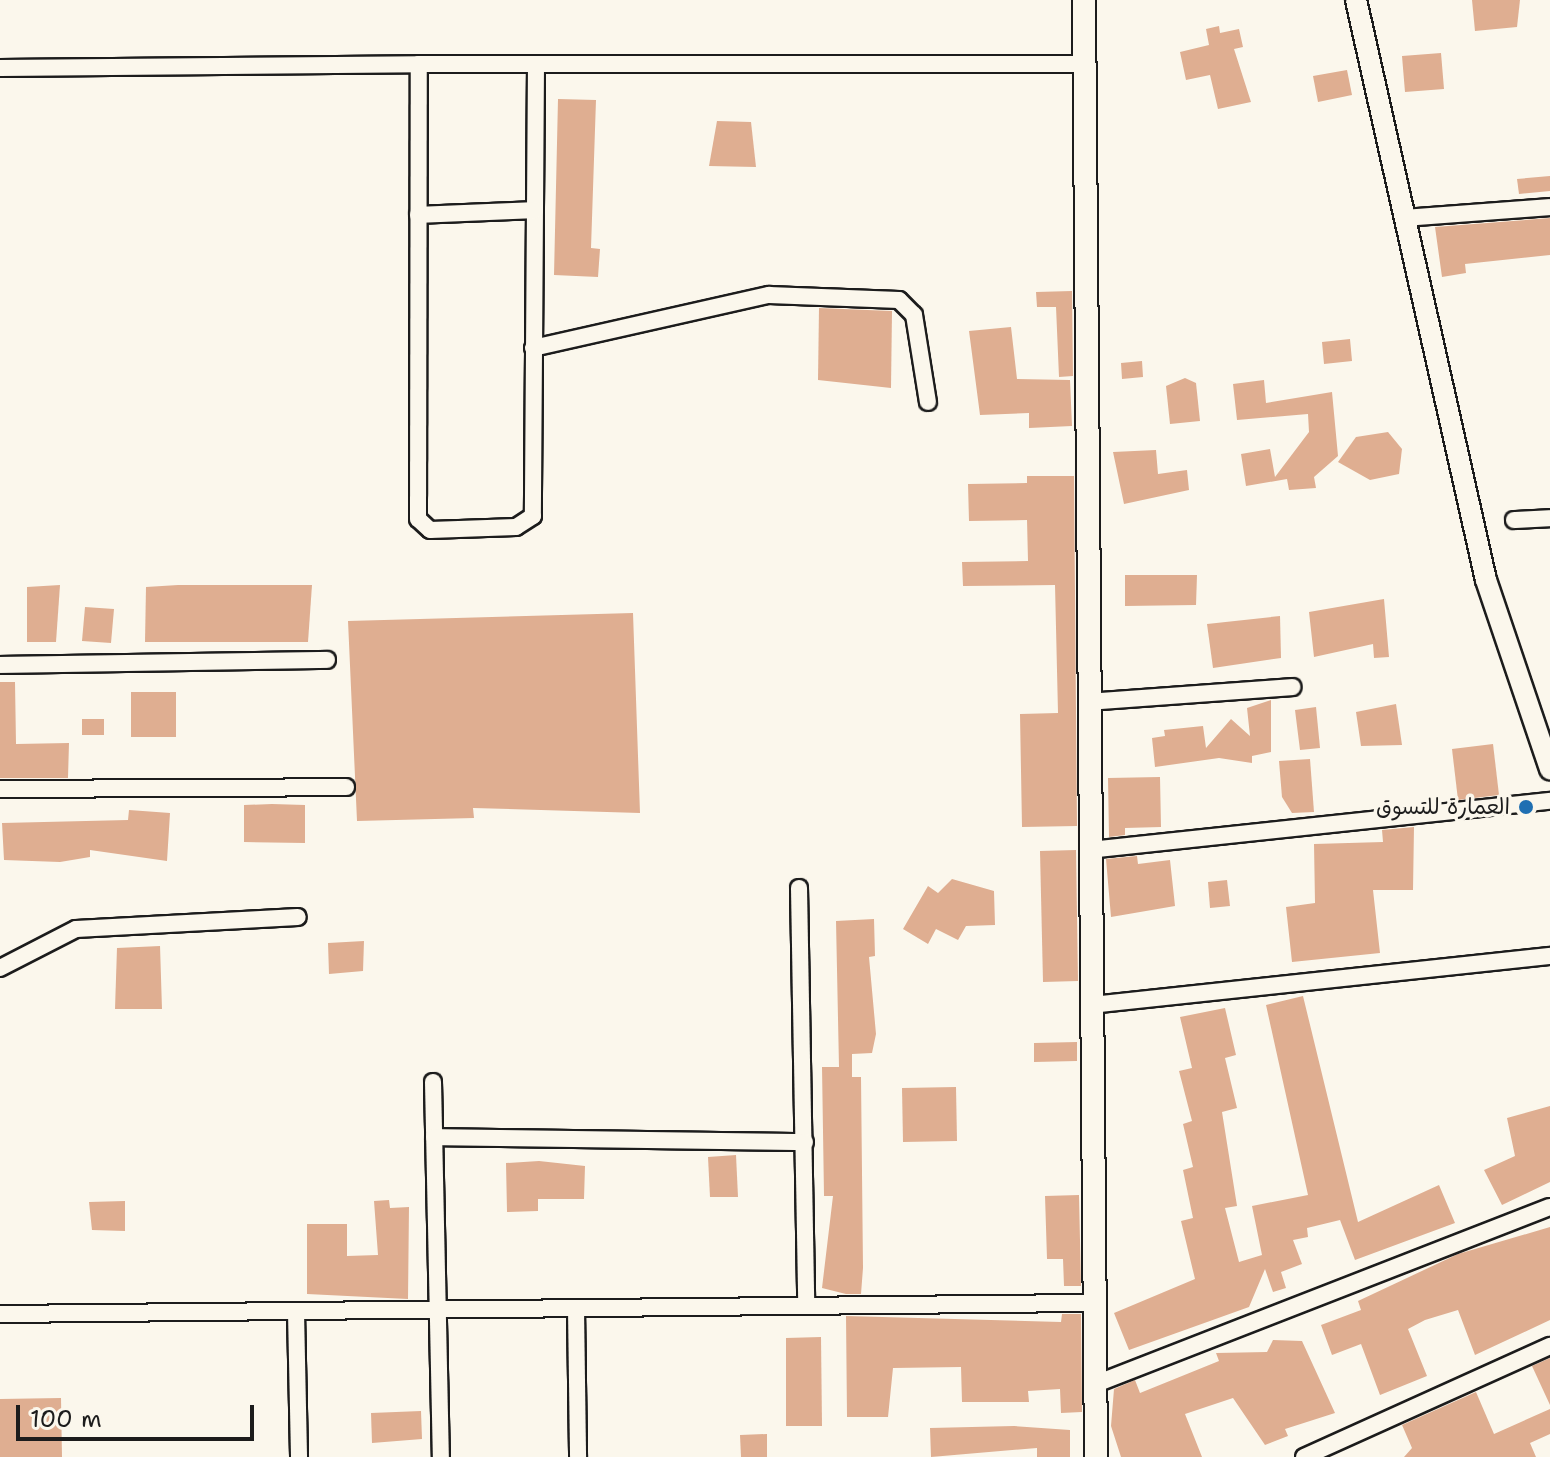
<!DOCTYPE html>
<html>
<head>
<meta charset="utf-8">
<style>
	body { margin:0 }
	#map { position:relative; width:1550px; height:1457px; overflow:hidden; background:#fbf7ec; font-family:"Shantell Sans","Playpen Sans Arabic",sans-serif }
	div>[style] { position:absolute }
	.building>* { inset:0; background:#dfae91 }
	.roads { filter:drop-shadow(2px 0 #1c1c1c) drop-shadow(-2px 0 #1c1c1c) drop-shadow(0 2px #1c1c1c) drop-shadow(0 -2px #1c1c1c) }
	.minor>* { height:16px; margin:-8px; padding:0 8px; transform-origin:8px; border-radius:8px; background:#fbf7ec }
	.tertiary>* { height:20px; margin:-10px; padding:0 10px; transform-origin:10px; border-radius:10px; background:#fbf7ec }
	.secondary>* { height:22px; margin:-11px; padding:0 11px; transform-origin:11px; border-radius:11px; background:#fbf7ec }
	.dots>* { width:22px; height:22px; translate:-50% -50%; box-sizing:border-box; border:4px solid #fbf7ec; border-radius:50% }
	span { translate:-50% -50%; white-space:nowrap; text-align:center; line-height:1.15; -webkit-text-stroke:7px #fbf7ec; paint-order:stroke }
	.poi-label { font-size:22px; color:#1c1c1c }
	.right { translate:-100% -50%; text-align:right }
	.scale { position:absolute; left:16px; top:1405px; width:238px; height:36px; box-sizing:border-box; border:4px solid #1c1c1c; border-top:0; padding-left:10px; font-size:24px; line-height:28px; white-space:nowrap; color:#1c1c1c; -webkit-text-stroke:6px #fbf7ec; paint-order:stroke }
</style>
</head>
<body>
<div id="map">
	<div class="building">
		<i style="clip-path:polygon(1472px 0,1520px 0,1517px 27px,1475px 31px)"></i>
		<i style="clip-path:polygon(1219px 26px,1220px 33px,1239px 29px,1243px 47px,1234px 49px,1251px 102px,1218px 109px,1210px 75px,1186px 80px,1180px 52px,1209px 45px,1206px 29px)"></i>
		<i style="clip-path:polygon(1441px 53px,1444px 89px,1405px 92px,1402px 56px)"></i>
		<i style="clip-path:polygon(1347px 70px,1352px 95px,1318px 102px,1313px 76px)"></i>
		<i style="clip-path:polygon(558px 99px,596px 100px,591px 248px,600px 249px,598px 277px,554px 275px)"></i>
		<i style="clip-path:polygon(717px 121px,751px 122px,756px 167px,709px 166px)"></i>
		<i style="clip-path:polygon(1550px 176px,1550px 191px,1519px 194px,1517px 179px)"></i>
		<i style="clip-path:polygon(1550px 218px,1550px 255px,1465px 264px,1466px 273px,1442px 277px,1435px 227px)"></i>
		<i style="clip-path:polygon(1072px 291px,1073px 376px,1059px 377px,1056px 307px,1037px 307px,1036px 292px)"></i>
		<i style="clip-path:polygon(819px 308px,892px 311px,891px 388px,818px 380px)"></i>
		<i style="clip-path:polygon(1011px 327px,1017px 379px,1070px 380px,1072px 426px,1029px 428px,1029px 413px,980px 415px,969px 331px)"></i>
		<i style="clip-path:polygon(1350px 339px,1352px 361px,1324px 364px,1322px 342px)"></i>
		<i style="clip-path:polygon(1142px 361px,1143px 377px,1122px 379px,1121px 363px)"></i>
		<i style="clip-path:polygon(1185px 378px,1196px 383px,1200px 421px,1170px 424px,1166px 386px)"></i>
		<i style="clip-path:polygon(1264px 380px,1266px 403px,1332px 392px,1338px 456px,1314px 477px,1316px 488px,1289px 490px,1287px 479px,1246px 486px,1241px 454px,1270px 449px,1275px 477px,1309px 432px,1308px 414px,1237px 420px,1233px 384px)"></i>
		<i style="clip-path:polygon(1388px 432px,1402px 449px,1399px 474px,1370px 480px,1338px 462px,1356px 437px)"></i>
		<i style="clip-path:polygon(1156px 450px,1158px 474px,1187px 470px,1189px 490px,1124px 504px,1113px 452px)"></i>
		<i style="clip-path:polygon(1027px 476px,1074px 476px,1077px 826px,1022px 827px,1020px 714px,1058px 713px,1055px 585px,963px 586px,962px 562px,1028px 561px,1027px 520px,969px 521px,968px 484px,1027px 483px)"></i>
		<i style="clip-path:polygon(1125px 575px,1197px 575px,1196px 605px,1125px 606px)"></i>
		<i style="clip-path:polygon(60px 585px,56px 642px,27px 642px,27px 587px)"></i>
		<i style="clip-path:polygon(178px 585px,312px 585px,308px 642px,145px 642px,146px 587px)"></i>
		<i style="clip-path:polygon(1384px 599px,1389px 657px,1374px 658px,1373px 644px,1314px 657px,1309px 612px)"></i>
		<i style="clip-path:polygon(85px 607px,114px 609px,111px 643px,82px 641px)"></i>
		<i style="clip-path:polygon(633px 613px,640px 813px,473px 808px,474px 818px,357px 821px,348px 621px)"></i>
		<i style="clip-path:polygon(1280px 616px,1281px 658px,1213px 668px,1207px 624px)"></i>
		<i style="clip-path:polygon(0 682px,15px 682px,16px 744px,69px 743px,68px 778px,0 778px)"></i>
		<i style="clip-path:polygon(131px 692px,176px 692px,176px 737px,131px 737px)"></i>
		<i style="clip-path:polygon(1271px 700px,1271px 752px,1252px 756px,1252px 763px,1219px 758px,1155px 767px,1152px 738px,1165px 736px,1164px 730px,1203px 726px,1206px 748px,1231px 719px,1250px 736px,1247px 708px)"></i>
		<i style="clip-path:polygon(1396px 704px,1402px 745px,1361px 746px,1356px 712px)"></i>
		<i style="clip-path:polygon(1316px 707px,1320px 748px,1300px 750px,1295px 710px)"></i>
		<i style="clip-path:polygon(82px 719px,104px 719px,104px 735px,82px 735px)"></i>
		<i style="clip-path:polygon(1493px 744px,1499px 795px,1458px 800px,1452px 749px)"></i>
		<i style="clip-path:polygon(1310px 759px,1314px 812px,1292px 813px,1282px 797px,1279px 761px)"></i>
		<i style="clip-path:polygon(1160px 777px,1161px 827px,1125px 828px,1125px 835px,1109px 837px,1108px 778px)"></i>
		<i style="clip-path:polygon(272px 804px,305px 805px,305px 843px,244px 842px,244px 805px)"></i>
		<i style="clip-path:polygon(129px 810px,170px 813px,167px 861px,90px 850px,90px 857px,60px 862px,4px 860px,2px 823px,128px 820px)"></i>
		<i style="clip-path:polygon(1414px 827px,1413px 890px,1373px 890px,1380px 953px,1292px 962px,1286px 907px,1315px 903px,1314px 844px,1383px 842px,1382px 830px)"></i>
		<i style="clip-path:polygon(1076px 850px,1078px 981px,1043px 982px,1040px 851px)"></i>
		<i style="clip-path:polygon(1137px 856px,1138px 864px,1170px 860px,1175px 906px,1111px 917px,1106px 859px)"></i>
		<i style="clip-path:polygon(952px 879px,994px 891px,995px 925px,966px 926px,958px 940px,936px 929px,928px 944px,903px 929px,928px 886px,938px 893px)"></i>
		<i style="clip-path:polygon(1227px 880px,1230px 906px,1210px 908px,1208px 882px)"></i>
		<i style="clip-path:polygon(874px 919px,875px 956px,869px 957px,876px 1034px,872px 1053px,852px 1054px,852px 1077px,861px 1077px,863px 1268px,861px 1294px,846px 1294px,822px 1288px,833px 1196px,824px 1196px,822px 1067px,839px 1067px,836px 921px)"></i>
		<i style="clip-path:polygon(364px 941px,363px 971px,329px 974px,328px 943px)"></i>
		<i style="clip-path:polygon(160px 946px,162px 1009px,115px 1009px,117px 948px)"></i>
		<i style="clip-path:polygon(1303px 996px,1358px 1222px,1439px 1185px,1455px 1223px,1355px 1260px,1340px 1220px,1307px 1228px,1308px 1237px,1293px 1240px,1302px 1264px,1281px 1272px,1286px 1288px,1273px 1292px,1265px 1269px,1249px 1307px,1129px 1350px,1114px 1313px,1195px 1279px,1181px 1221px,1193px 1218px,1183px 1170px,1193px 1167px,1183px 1124px,1192px 1121px,1179px 1071px,1192px 1068px,1180px 1017px,1225px 1008px,1236px 1055px,1225px 1058px,1237px 1108px,1222px 1112px,1237px 1206px,1225px 1208px,1239px 1262px,1262px 1255px,1252px 1206px,1308px 1195px,1266px 1005px)"></i>
		<i style="clip-path:polygon(1077px 1042px,1077px 1061px,1034px 1062px,1034px 1043px)"></i>
		<i style="clip-path:polygon(956px 1087px,957px 1141px,903px 1142px,902px 1088px)"></i>
		<i style="clip-path:polygon(1550px 1106px,1550px 1182px,1502px 1205px,1484px 1170px,1515px 1156px,1507px 1118px)"></i>
		<i style="clip-path:polygon(736px 1155px,738px 1197px,710px 1197px,708px 1157px)"></i>
		<i style="clip-path:polygon(539px 1161px,585px 1166px,584px 1199px,538px 1199px,538px 1211px,507px 1212px,506px 1163px)"></i>
		<i style="clip-path:polygon(1079px 1195px,1081px 1286px,1064px 1286px,1063px 1259px,1047px 1259px,1045px 1196px)"></i>
		<i style="clip-path:polygon(389px 1200px,390px 1208px,409px 1207px,408px 1299px,307px 1294px,307px 1224px,347px 1224px,347px 1256px,378px 1255px,374px 1201px)"></i>
		<i style="clip-path:polygon(125px 1201px,125px 1231px,92px 1230px,89px 1202px)"></i>
		<i style="clip-path:polygon(1550px 1227px,1550px 1320px,1475px 1355px,1458px 1310px,1425px 1320px,1408px 1329px,1427px 1376px,1380px 1395px,1361px 1344px,1332px 1355px,1321px 1325px,1361px 1310px,1358px 1301px,1458px 1254px)"></i>
		<i style="clip-path:polygon(1062px 1314px,1081px 1314px,1082px 1412px,1061px 1413px,1060px 1389px,1028px 1391px,1029px 1402px,962px 1402px,961px 1367px,893px 1368px,888px 1417px,847px 1417px,846px 1316px,1061px 1322px)"></i>
		<i style="clip-path:polygon(821px 1337px,822px 1426px,786px 1426px,786px 1338px)"></i>
		<i style="clip-path:polygon(1273px 1340px,1302px 1341px,1335px 1413px,1285px 1429px,1288px 1436px,1265px 1445px,1233px 1398px,1185px 1414px,1202px 1457px,1121px 1457px,1111px 1426px,1114px 1389px,1135px 1380px,1140px 1393px,1219px 1361px,1216px 1353px,1267px 1352px)"></i>
		<i style="clip-path:polygon(1550px 1358px,1550px 1405px,1532px 1366px)"></i>
		<i style="clip-path:polygon(1476px 1392px,1494px 1434px,1550px 1409px,1550px 1434px,1530px 1443px,1536px 1457px,1404px 1457px,1412px 1448px,1402px 1425px)"></i>
		<i style="clip-path:polygon(61px 1398px,62px 1457px,0 1457px,0 1399px)"></i>
		<i style="clip-path:polygon(421px 1411px,422px 1439px,372px 1443px,371px 1413px)"></i>
		<i style="clip-path:polygon(1014px 1426px,1070px 1430px,1070px 1457px,1037px 1457px,1037px 1448px,931px 1457px,930px 1428px)"></i>
		<i style="clip-path:polygon(767px 1434px,767px 1457px,741px 1457px,740px 1435px)"></i>
	</div>
	<div class="roads">
		<div class="minor">
			<i style="left:536px;top:65px;width:451px;rotate:90.4deg"></i>
			<i style="left:533px;top:516px;width:20px;rotate:147deg"></i>
			<i style="left:516px;top:527px;width:86px;rotate:178deg"></i>
			<i style="left:430px;top:530px;width:16px;rotate:-137deg"></i>
			<i style="left:418px;top:519px;width:455px;rotate:-89.9deg"></i>
			<i style="left:419px;top:64px;width:665px"></i>
			<i style="left:0;top:68px;width:419px;rotate:-0.5deg"></i>
			<i style="left:418px;top:215px;width:117px;rotate:-2.4deg"></i>
			<i style="left:1405px;top:218px;width:145px;rotate:-4.3deg"></i>
			<i style="left:533px;top:348px;width:242px;rotate:-12.7deg"></i>
			<i style="left:769px;top:295px;width:130px;rotate:2.2deg"></i>
			<i style="left:899px;top:300px;width:21px;rotate:45deg"></i>
			<i style="left:914px;top:315px;width:88px;rotate:80.9deg"></i>
			<i style="left:1514px;top:520px;width:36px;rotate:-3deg"></i>
			<i style="left:0;top:665px;width:327px;rotate:-0.9deg"></i>
			<i style="left:1088px;top:702px;width:205px;rotate:-4.2deg"></i>
			<i style="left:0;top:789px;width:346px;rotate:-0.3deg"></i>
			<i style="left:1089px;top:850px;width:464px;rotate:-6.1deg"></i>
			<i style="left:799px;top:888px;width:418px;rotate:89deg"></i>
			<i style="left:0;top:968px;width:85px;rotate:-27.2deg"></i>
			<i style="left:76px;top:929px;width:222px;rotate:-3.1deg"></i>
			<i style="left:1091px;top:1005px;width:462px;rotate:-6.1deg"></i>
			<i style="left:433px;top:1082px;width:375px;rotate:88.8deg"></i>
			<i style="left:434px;top:1137px;width:371px;rotate:0.8deg"></i>
			<i style="left:576px;top:1309px;width:148px;rotate:89.2deg"></i>
			<i style="left:296px;top:1312px;width:145px;rotate:88.8deg"></i>
			<i style="left:0;top:1314px;width:1091px;rotate:-0.58deg"></i>
			<i style="left:1093px;top:1385px;width:490px;rotate:-21.3deg"></i>
			<i style="left:1304px;top:1457px;width:270px;rotate:-24.3deg"></i>
		</div>
		<div class="tertiary">
			<i style="left:1356px;top:0;width:594px;rotate:77.37deg"></i>
			<i style="left:1486px;top:580px;width:200px;rotate:71.3deg"></i>
		</div>
		<div class="secondary">
			<i style="left:1084px;top:0;width:1457px;rotate:89.53deg"></i>
		</div>
	</div>
	<div class="dots">
		<i style="left:1526px;top:807px;background:#1f6fb2"></i>
	</div>
	<div class="poi-label">
		<span class="right" style="left:1510px;top:807px">العمارة للتسوق</span>
	</div>
	<div class="scale">100 m</div>
</div>
</body>
</html>
